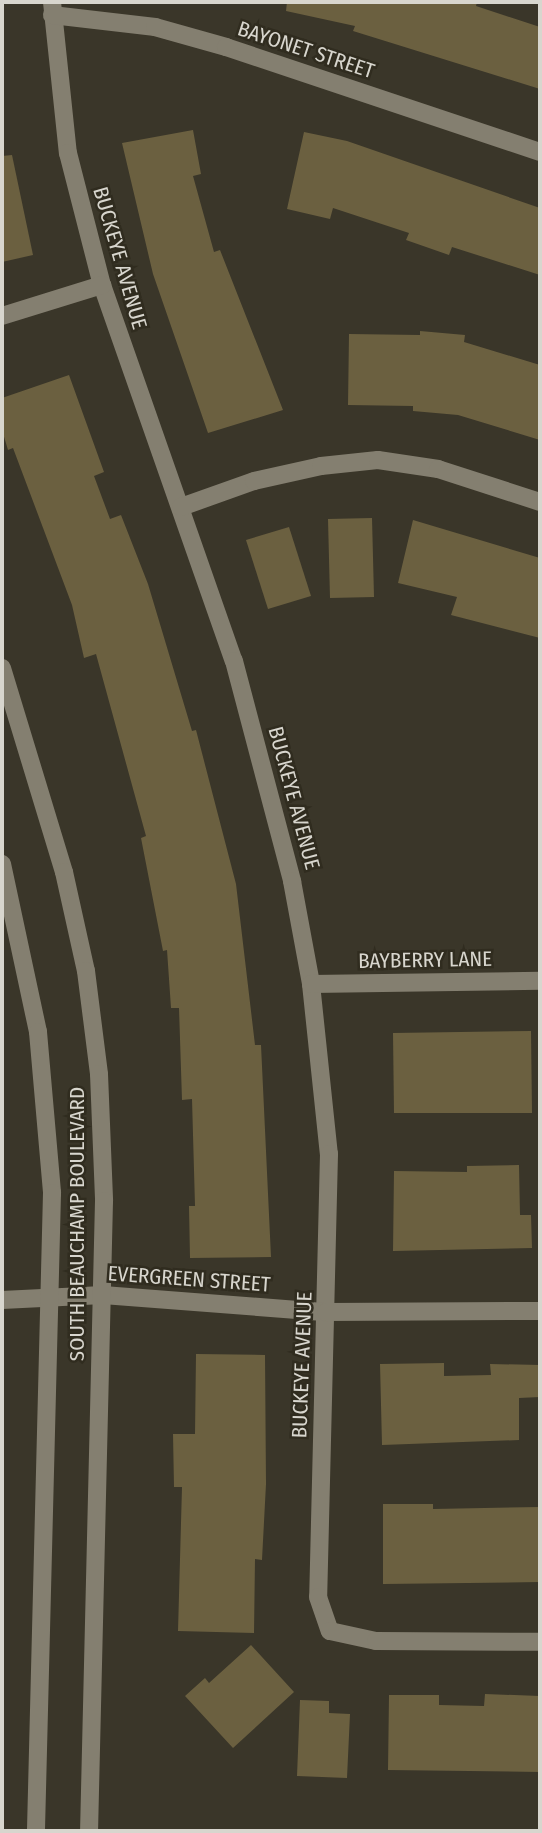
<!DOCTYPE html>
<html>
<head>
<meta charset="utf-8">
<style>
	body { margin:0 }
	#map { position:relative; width:542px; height:1833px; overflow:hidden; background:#3a3629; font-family:"Fira Sans Condensed",sans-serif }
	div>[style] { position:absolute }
	.building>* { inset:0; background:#6b6040 }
	.minor>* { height:18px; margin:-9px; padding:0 9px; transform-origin:9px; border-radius:9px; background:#847f70 }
	.tertiary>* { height:18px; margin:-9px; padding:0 9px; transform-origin:9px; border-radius:9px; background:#847f70 }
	span { translate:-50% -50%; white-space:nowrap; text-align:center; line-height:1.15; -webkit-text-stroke:5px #302c1f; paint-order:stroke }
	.street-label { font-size:21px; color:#d8d6ce }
	.frame { position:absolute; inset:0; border:4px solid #d8d6ce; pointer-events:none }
</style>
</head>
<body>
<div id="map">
	<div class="building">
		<i style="clip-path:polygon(287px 2px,477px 2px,476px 6px,540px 27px,540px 89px,353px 31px,355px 26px,286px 11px)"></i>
		<i style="clip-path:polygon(193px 130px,201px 174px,193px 176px,214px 252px,220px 250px,283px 410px,208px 433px,153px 274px,122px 143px)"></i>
		<i style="clip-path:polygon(304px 132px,347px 141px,540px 208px,540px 275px,452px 247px,449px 255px,406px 240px,409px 233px,333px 208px,330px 219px,287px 209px)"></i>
		<i style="clip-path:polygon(12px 155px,33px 255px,2px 262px,2px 156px)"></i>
		<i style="clip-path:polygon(420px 331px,465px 335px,464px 342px,540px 365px,540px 440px,458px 415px,413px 411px,413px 406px,348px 405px,349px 334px,420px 335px)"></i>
		<i style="clip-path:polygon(69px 375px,104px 472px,94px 476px,110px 519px,121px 515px,148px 584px,192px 731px,196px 730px,236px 884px,255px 1045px,261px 1045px,271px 1257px,190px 1258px,189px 1206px,195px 1206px,192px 1099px,182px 1100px,179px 1008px,171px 1008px,167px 950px,163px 951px,141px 838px,146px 836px,96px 654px,84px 658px,72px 605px,13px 448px,8px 450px,2px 430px,2px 398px)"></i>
		<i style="clip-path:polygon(372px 518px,374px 597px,330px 598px,328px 519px)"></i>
		<i style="clip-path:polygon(413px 520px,540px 558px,540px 638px,451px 615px,457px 597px,398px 583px)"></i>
		<i style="clip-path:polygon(289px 527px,311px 596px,268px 609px,246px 540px)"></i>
		<i style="clip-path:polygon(531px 1031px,532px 1113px,394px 1113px,393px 1033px)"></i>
		<i style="clip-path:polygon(519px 1165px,520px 1215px,531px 1215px,532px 1248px,393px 1251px,394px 1171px,467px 1172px,467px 1166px)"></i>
		<i style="clip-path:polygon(196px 1354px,265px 1355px,266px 1484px,262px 1560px,255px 1559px,254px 1633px,178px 1631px,182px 1487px,174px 1487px,173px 1434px,195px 1434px)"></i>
		<i style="clip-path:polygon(444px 1363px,444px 1376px,491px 1375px,490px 1364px,540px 1365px,540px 1397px,519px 1398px,519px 1440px,382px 1445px,380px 1364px)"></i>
		<i style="clip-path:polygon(383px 1504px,433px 1504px,433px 1509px,540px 1507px,540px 1582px,383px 1584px)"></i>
		<i style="clip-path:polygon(251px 1645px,294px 1692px,233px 1748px,185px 1696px,205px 1678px,209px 1683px)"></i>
		<i style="clip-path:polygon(485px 1694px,540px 1696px,540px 1772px,388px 1770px,389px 1695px,439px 1695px,439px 1705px,484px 1706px)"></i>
		<i style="clip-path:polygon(300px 1700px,329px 1701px,329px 1713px,350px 1714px,347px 1778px,297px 1776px)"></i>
	</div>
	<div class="minor">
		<i style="left:52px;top:2px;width:152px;rotate:84deg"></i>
		<i style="left:68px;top:153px;width:136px;rotate:75.6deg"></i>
		<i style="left:102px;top:285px;width:398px;rotate:70.7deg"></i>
		<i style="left:234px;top:661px;width:228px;rotate:75.2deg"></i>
		<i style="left:292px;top:881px;width:105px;rotate:79.5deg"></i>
		<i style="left:311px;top:984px;width:171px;rotate:84deg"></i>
		<i style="left:329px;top:1154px;width:443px;rotate:91.4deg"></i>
		<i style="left:318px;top:1597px;width:36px;rotate:71deg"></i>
		<i style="left:330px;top:1631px;width:47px;rotate:12.3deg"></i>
		<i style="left:376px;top:1641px;width:164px;rotate:0.3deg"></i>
		<i style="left:52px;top:15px;width:104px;rotate:6.6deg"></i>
		<i style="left:155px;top:27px;width:74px;rotate:15.7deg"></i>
		<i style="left:226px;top:47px;width:331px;rotate:18.5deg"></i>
		<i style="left:2px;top:316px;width:105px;rotate:-17.2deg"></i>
		<i style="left:181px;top:507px;width:77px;rotate:-19.6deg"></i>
		<i style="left:254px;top:481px;width:69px;rotate:-12.6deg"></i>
		<i style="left:321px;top:466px;width:57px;rotate:-6deg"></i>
		<i style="left:378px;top:460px;width:61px;rotate:8.5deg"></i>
		<i style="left:438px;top:469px;width:107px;rotate:17.9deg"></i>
		<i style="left:311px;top:984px;width:229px;rotate:-0.8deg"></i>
		<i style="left:2px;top:1300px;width:101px;rotate:-2.8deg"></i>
		<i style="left:103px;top:1295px;width:224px;rotate:4.4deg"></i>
		<i style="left:326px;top:1312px;width:214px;rotate:-0.3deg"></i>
	</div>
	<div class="tertiary">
		<i style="left:2px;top:668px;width:213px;rotate:73.1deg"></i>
		<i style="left:64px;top:872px;width:101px;rotate:77.5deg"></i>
		<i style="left:86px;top:971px;width:104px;rotate:82.8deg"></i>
		<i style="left:99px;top:1074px;width:127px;rotate:87.7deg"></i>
		<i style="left:104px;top:1201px;width:630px;rotate:91.36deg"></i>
		<i style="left:2px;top:864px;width:172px;rotate:77.9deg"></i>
		<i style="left:38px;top:1032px;width:162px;rotate:85deg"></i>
		<i style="left:52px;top:1193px;width:638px;rotate:91.44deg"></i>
	</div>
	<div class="street-label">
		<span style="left:306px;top:50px;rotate:18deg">BAYONET STREET</span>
		<span style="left:120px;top:258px;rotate:74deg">BUCKEYE AVENUE</span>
		<span style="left:294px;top:798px;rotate:75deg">BUCKEYE AVENUE</span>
		<span style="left:425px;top:960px;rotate:-1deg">BAYBERRY LANE</span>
		<span style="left:77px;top:1224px;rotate:-90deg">SOUTH BEAUCHAMP BOULEVARD</span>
		<span style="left:189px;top:1279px;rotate:4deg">EVERGREEN STREET</span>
		<span style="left:302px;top:1365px;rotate:-88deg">BUCKEYE AVENUE</span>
	</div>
	<div class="frame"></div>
</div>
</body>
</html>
